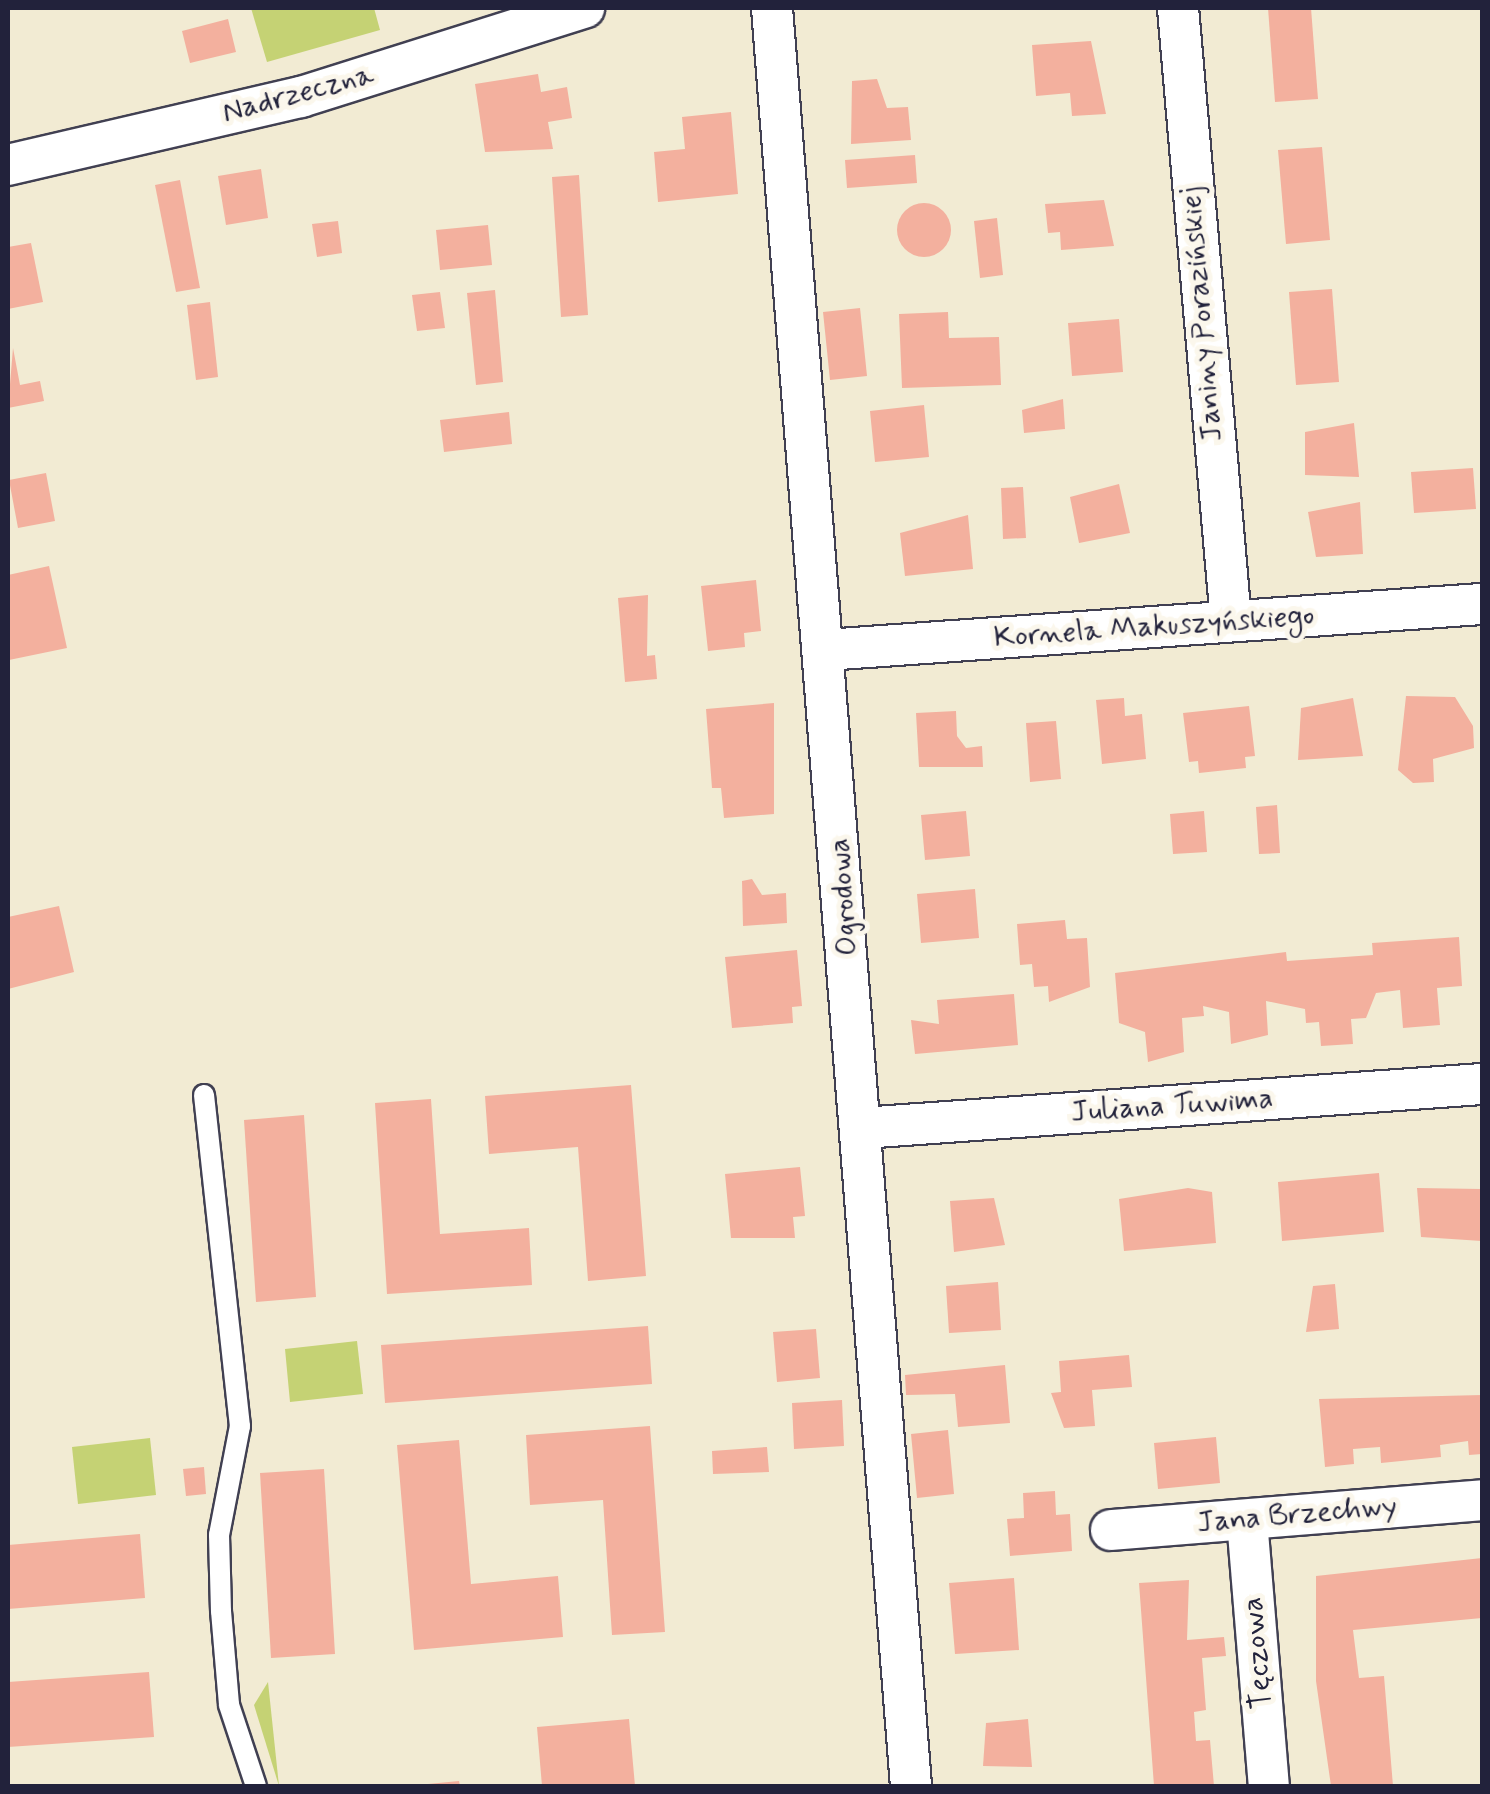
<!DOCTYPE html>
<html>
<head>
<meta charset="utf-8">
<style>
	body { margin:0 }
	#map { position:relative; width:1490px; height:1794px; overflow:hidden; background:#f2ebd3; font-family:Mynerve,sans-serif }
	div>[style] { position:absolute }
	.green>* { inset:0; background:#c5d274 }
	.building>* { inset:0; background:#f3b09e }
	.round { border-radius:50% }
	.roads { filter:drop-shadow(2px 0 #414052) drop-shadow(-2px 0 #414052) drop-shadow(0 2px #414052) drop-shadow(0 -2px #414052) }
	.service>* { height:20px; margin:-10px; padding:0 10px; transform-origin:10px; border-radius:10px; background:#fff }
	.minor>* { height:40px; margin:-20px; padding:0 20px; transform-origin:20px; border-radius:20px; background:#fff }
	span { translate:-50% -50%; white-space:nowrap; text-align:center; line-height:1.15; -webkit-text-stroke:10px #fbf7ec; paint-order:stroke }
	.street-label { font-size:30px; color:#22223b }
	.frame { position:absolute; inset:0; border:10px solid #22223b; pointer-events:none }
</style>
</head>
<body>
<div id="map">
	<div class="green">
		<i style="clip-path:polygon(251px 8px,374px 8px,380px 30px,267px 62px)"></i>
		<i style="clip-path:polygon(357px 1341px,363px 1394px,290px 1402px,285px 1349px)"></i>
		<i style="clip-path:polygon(150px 1438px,156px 1495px,78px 1504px,72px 1447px)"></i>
		<i style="clip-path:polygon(268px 1682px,279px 1786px,254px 1705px)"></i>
	</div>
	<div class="building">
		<i style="clip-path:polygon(1268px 8px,1311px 8px,1318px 99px,1275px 102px)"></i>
		<i style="clip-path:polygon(228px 19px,236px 52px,190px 63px,182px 31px)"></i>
		<i style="clip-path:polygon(1091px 41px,1106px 114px,1072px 116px,1070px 93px,1036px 96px,1032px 45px)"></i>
		<i style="clip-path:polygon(538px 74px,541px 92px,567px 87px,572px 118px,548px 122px,553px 149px,485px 152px,475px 84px)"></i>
		<i style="clip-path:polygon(877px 79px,887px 108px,908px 107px,911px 140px,851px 144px,852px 81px)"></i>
		<i style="clip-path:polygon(731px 112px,738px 194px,658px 202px,654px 152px,685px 149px,682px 117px)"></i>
		<i style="clip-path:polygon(1322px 147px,1330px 240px,1286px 244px,1278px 150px)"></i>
		<i style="clip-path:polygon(915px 155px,917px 183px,847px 188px,845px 160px)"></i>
		<i style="clip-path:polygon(261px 169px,268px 218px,226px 225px,218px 176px)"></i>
		<i style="clip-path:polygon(579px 175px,588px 315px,561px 317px,552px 177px)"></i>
		<i style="clip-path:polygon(180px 180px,200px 288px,176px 292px,155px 185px)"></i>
		<i style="clip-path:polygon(1104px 200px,1114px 246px,1061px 250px,1060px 232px,1048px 233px,1045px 204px)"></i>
		<i class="round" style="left:897px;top:203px;width:54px;height:54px"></i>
		<i style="clip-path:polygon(997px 218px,1003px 275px,980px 278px,974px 221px)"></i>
		<i style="clip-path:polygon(338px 221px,342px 253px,317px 257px,312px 224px)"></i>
		<i style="clip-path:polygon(488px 225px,492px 265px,440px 270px,436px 230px)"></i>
		<i style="clip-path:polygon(31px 243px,43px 302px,8px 309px,8px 247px)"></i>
		<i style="clip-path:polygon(1332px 289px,1339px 382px,1296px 385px,1289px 292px)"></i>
		<i style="clip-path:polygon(495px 290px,503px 382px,476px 385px,467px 293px)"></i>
		<i style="clip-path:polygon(440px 292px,445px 328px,417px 331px,412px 295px)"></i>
		<i style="clip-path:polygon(210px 302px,218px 377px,196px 380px,187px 305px)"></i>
		<i style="clip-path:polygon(860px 308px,867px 376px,830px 380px,823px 312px)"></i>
		<i style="clip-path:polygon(948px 312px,949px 338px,999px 337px,1001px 385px,902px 388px,899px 314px)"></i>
		<i style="clip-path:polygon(1119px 319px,1123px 372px,1072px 376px,1068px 323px)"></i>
		<i style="clip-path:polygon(13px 348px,20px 385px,40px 381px,44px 401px,8px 408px)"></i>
		<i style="clip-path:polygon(1063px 399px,1065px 429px,1024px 433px,1022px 410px)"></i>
		<i style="clip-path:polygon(924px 405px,929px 457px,875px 462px,870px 411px)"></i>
		<i style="clip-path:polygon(509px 412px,512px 444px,444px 452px,440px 420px)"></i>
		<i style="clip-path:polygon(1354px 423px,1359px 477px,1305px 475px,1305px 432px)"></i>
		<i style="clip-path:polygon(1473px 468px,1476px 509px,1414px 513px,1411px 472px)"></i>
		<i style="clip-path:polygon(46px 473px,55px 521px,18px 528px,9px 480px)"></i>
		<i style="clip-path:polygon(1119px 484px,1130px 533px,1079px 543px,1070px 497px)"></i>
		<i style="clip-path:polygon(1023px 487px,1026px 538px,1003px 539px,1001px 488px)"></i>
		<i style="clip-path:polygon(1360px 502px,1363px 554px,1316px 557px,1308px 512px)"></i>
		<i style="clip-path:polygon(968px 515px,973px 569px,905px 576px,900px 533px)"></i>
		<i style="clip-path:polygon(49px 566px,67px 648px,9px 660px,8px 575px)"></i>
		<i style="clip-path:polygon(756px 580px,761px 631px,744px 633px,745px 647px,708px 651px,701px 586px)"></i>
		<i style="clip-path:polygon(648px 595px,647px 656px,655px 655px,657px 679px,625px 682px,618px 598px)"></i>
		<i style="clip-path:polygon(1406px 696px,1455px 697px,1473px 726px,1474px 748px,1433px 759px,1434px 782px,1413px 783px,1398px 770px)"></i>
		<i style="clip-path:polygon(1124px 698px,1125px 716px,1142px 714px,1146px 759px,1102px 764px,1096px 700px)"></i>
		<i style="clip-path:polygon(1353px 698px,1363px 756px,1298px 760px,1301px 708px)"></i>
		<i style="clip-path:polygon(774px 703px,774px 814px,724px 818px,721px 788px,712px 788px,706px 709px)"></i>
		<i style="clip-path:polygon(1249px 706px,1255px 756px,1245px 757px,1246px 768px,1199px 773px,1198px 761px,1189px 762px,1183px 713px)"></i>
		<i style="clip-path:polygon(956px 711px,957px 736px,966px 748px,982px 746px,983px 767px,919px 767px,916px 713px)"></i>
		<i style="clip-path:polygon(1056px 721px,1061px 779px,1030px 782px,1026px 723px)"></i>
		<i style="clip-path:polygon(1277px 805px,1280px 853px,1259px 854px,1256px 807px)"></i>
		<i style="clip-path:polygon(966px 811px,970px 856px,925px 860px,921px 815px)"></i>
		<i style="clip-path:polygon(1204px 811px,1207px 852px,1173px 854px,1170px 814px)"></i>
		<i style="clip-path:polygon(752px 879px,762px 895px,786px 893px,787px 923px,743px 926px,742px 881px)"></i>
		<i style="clip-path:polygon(975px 889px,979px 938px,921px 943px,917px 894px)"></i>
		<i style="clip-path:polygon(59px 906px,74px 972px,8px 989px,8px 917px)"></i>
		<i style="clip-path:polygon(1065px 920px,1067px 939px,1087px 938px,1090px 987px,1049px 1002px,1048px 986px,1034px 987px,1032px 964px,1020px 965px,1017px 924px)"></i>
		<i style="clip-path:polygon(1459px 937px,1462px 986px,1437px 988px,1440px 1025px,1403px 1028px,1400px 990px,1376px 993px,1366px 1018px,1351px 1019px,1353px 1044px,1321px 1046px,1319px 1022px,1306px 1023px,1305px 1009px,1266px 1001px,1268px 1035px,1231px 1044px,1229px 1012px,1203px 1006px,1204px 1016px,1182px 1018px,1184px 1052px,1148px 1062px,1145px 1032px,1119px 1023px,1115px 973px,1286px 952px,1287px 961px,1373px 955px,1372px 943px)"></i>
		<i style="clip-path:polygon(797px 950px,802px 1006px,792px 1007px,793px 1023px,732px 1028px,725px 957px)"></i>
		<i style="clip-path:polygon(1014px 994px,1018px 1045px,915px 1054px,911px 1020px,939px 1024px,937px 1000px)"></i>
		<i style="clip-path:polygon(631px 1085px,646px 1276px,588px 1281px,578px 1147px,489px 1154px,485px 1096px)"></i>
		<i style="clip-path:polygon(431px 1099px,440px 1234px,529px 1228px,532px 1285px,387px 1294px,375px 1103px)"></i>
		<i style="clip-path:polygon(304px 1115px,316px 1297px,256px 1302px,244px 1120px)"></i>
		<i style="clip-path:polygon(800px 1167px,805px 1216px,793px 1217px,795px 1238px,731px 1238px,725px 1174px)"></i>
		<i style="clip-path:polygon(1379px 1173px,1384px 1232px,1282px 1241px,1278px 1182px)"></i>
		<i style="clip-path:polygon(1188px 1188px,1212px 1192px,1216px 1243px,1124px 1251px,1119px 1199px)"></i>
		<i style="clip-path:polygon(1417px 1188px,1482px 1189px,1482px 1241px,1421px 1237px)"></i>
		<i style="clip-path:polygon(994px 1198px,1005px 1245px,954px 1252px,950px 1201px)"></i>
		<i style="clip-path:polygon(998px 1282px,1001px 1330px,949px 1333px,946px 1286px)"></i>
		<i style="clip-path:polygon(1335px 1284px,1339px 1329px,1306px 1332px,1313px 1286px)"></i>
		<i style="clip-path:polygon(648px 1326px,652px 1384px,385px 1403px,381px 1345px)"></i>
		<i style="clip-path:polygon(816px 1329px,820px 1378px,777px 1382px,773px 1332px)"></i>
		<i style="clip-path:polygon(1129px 1355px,1132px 1387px,1092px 1390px,1095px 1426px,1064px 1428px,1051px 1393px,1061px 1392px,1059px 1361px)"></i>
		<i style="clip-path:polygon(1005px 1365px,1010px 1423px,958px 1427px,955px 1394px,906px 1395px,905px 1375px)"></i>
		<i style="clip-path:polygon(1482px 1395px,1482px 1454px,1469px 1455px,1468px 1441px,1440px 1445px,1441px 1457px,1381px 1463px,1380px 1447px,1366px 1448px,1353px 1449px,1354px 1464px,1325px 1467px,1319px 1399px)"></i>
		<i style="clip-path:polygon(842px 1400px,844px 1446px,794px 1449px,792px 1403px)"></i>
		<i style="clip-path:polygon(650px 1426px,665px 1632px,612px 1635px,603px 1500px,530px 1505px,526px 1435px)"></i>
		<i style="clip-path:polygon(948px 1430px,954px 1494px,917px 1498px,911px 1434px)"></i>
		<i style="clip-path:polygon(1216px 1437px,1220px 1483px,1158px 1489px,1154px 1443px)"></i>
		<i style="clip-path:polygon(459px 1440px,471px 1584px,558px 1576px,563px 1637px,414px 1650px,397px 1445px)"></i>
		<i style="clip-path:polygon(767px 1447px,769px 1472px,713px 1474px,712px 1451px)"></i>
		<i style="clip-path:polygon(204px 1467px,206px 1494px,186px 1496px,183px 1469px)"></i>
		<i style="clip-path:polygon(324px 1469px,335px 1654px,271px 1658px,260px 1473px)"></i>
		<i style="clip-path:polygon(1055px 1491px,1056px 1515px,1070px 1514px,1072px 1551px,1010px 1556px,1007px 1519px,1024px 1518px,1023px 1493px)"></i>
		<i style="clip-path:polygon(140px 1534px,145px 1598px,8px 1609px,8px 1545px)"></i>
		<i style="clip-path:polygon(1482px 1558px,1482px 1618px,1353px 1630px,1359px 1678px,1384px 1676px,1393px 1786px,1331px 1786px,1316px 1681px,1316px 1576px)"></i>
		<i style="clip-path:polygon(1014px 1578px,1019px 1650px,955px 1654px,949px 1583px)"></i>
		<i style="clip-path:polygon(1189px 1580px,1187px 1640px,1224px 1637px,1226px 1656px,1202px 1658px,1206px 1710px,1194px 1712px,1196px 1741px,1210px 1740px,1214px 1786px,1154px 1786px,1139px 1583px)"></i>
		<i style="clip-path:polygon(149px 1672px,154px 1737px,8px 1747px,8px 1682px)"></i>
		<i style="clip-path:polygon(629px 1719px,635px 1786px,542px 1786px,537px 1727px)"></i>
		<i style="clip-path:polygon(1028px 1719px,1032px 1767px,983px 1766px,986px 1723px)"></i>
		<i style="clip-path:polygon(459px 1781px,460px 1786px,428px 1786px,428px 1784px)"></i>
	</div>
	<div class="roads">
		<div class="service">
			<i style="left:204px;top:1095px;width:333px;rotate:83.8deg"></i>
			<i style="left:240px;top:1426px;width:111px;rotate:100.9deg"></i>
			<i style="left:219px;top:1535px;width:76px;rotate:88.5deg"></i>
			<i style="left:221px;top:1611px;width:94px;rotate:85.1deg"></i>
			<i style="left:229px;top:1705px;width:85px;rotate:71.6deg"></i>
		</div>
		<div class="minor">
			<i style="left:772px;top:8px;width:1783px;rotate:85.53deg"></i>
			<i style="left:1178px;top:8px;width:615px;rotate:85.06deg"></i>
			<i style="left:8px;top:165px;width:301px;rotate:-13.1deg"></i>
			<i style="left:301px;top:97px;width:297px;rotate:-17.5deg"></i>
			<i style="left:825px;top:650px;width:659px;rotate:-4.01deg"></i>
			<i style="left:862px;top:1128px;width:622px;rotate:-4.06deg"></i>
			<i style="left:1247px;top:1520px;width:267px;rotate:85.3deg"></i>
			<i style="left:1111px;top:1530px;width:372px;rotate:-4.6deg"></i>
		</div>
	</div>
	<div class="street-label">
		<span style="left:298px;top:94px;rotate:-15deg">Nadrzeczna</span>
		<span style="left:1202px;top:314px;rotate:-95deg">Janiny Porazińskiej</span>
		<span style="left:1154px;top:627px;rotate:-4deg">Kornela Makuszyńskiego</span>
		<span style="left:844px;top:897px;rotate:-94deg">Ogrodowa</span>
		<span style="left:1172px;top:1106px;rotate:-4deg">Juliana Tuwima</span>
		<span style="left:1297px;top:1515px;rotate:-5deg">Jana Brzechwy</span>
		<span style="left:1258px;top:1653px;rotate:-95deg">Tęczowa</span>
	</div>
	<div class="frame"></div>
</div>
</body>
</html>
